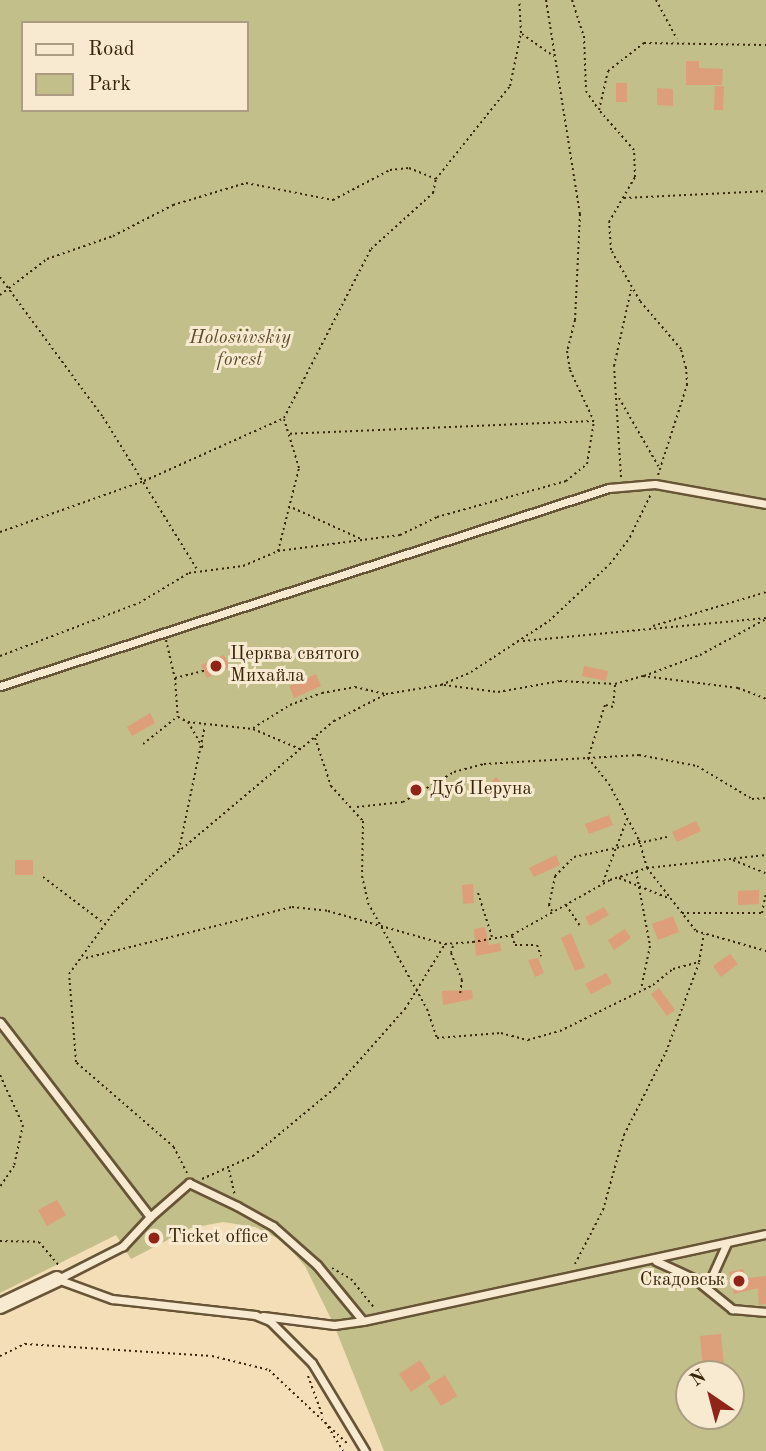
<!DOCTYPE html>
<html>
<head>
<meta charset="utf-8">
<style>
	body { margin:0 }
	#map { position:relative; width:766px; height:1451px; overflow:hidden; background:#f4deb8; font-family:"Old Standard TT",serif }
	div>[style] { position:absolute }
	.green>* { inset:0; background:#c2bf8a }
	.building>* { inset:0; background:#dd9e7a }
	.path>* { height:2px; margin-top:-1px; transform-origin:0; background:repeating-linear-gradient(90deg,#39260a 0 2px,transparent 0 5.5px) }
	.roads { filter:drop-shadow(2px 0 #685436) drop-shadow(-2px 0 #685436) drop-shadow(0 2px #685436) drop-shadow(0 -2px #685436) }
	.lane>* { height:7px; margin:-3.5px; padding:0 3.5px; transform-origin:3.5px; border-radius:3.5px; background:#f8ead1 }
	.street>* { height:14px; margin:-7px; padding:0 7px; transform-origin:7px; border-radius:7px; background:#f8ead1 }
	.dots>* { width:19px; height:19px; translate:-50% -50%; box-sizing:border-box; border:4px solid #f8ead1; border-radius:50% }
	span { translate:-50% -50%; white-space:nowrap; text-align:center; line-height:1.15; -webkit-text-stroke:6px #f8ead1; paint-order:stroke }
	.park-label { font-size:19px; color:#5b4c2a; font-style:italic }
	.poi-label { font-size:19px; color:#39260a }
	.left { translate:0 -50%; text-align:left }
	.right { translate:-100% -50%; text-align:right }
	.legend { position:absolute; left:21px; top:21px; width:228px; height:91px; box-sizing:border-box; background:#f8ead1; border:2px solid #ac9c81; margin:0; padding:9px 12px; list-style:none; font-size:21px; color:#39260a }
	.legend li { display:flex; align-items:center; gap:14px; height:35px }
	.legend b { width:35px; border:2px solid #ac9c81 }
	.north { position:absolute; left:675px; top:1360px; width:70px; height:70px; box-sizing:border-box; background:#f8ead1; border:2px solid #ac9c81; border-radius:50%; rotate:325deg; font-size:19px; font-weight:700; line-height:28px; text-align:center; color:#39260a }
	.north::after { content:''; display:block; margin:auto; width:24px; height:32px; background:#8f2418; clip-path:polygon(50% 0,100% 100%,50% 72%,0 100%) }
</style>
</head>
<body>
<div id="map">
	<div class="green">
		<i style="clip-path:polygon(evenodd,0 0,766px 0,766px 1451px,384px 1451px,334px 1325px,305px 1266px,283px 1241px,255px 1227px,223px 1222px,191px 1228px,131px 1259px,116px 1235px,0 1293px,0 0,23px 23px,247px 23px,247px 110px,23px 110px,23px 23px,0 0,689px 1374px,731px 1374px,731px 1416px,689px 1416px,689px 1374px)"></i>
	</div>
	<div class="building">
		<i style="clip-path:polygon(686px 61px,699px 61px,699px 68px,723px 69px,722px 85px,686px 85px)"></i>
		<i style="clip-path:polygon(616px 83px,627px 83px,627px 102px,616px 102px)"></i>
		<i style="clip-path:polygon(715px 86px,724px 86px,723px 110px,714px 110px)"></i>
		<i style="clip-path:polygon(657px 88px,673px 89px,673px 106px,657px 105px)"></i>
		<i style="clip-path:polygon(224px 655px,230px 667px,207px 678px,201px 665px)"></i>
		<i style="clip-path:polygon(584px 666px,608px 671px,606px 681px,582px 676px)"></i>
		<i style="clip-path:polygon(316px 674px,321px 686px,294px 698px,289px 686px)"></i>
		<i style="clip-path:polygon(150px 713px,155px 723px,132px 736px,127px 727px)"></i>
		<i style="clip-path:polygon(496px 777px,503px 784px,491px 797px,483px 790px)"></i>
		<i style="clip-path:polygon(609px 815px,613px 825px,589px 834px,585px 824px)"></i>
		<i style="clip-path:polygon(696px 821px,701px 831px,677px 842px,672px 832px)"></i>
		<i style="clip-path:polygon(556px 855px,560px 865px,534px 877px,529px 868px)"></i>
		<i style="clip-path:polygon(15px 860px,33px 860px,33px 875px,15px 875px)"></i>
		<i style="clip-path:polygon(473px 884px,474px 903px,463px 904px,462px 885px)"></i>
		<i style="clip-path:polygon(759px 890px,759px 904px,738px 905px,738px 891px)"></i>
		<i style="clip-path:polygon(604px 907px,609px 915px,590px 926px,585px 917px)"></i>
		<i style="clip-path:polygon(673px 916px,679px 932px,658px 940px,652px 924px)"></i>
		<i style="clip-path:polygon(485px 927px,489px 945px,500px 943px,501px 951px,476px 956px,474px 929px)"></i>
		<i style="clip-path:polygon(625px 929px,631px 938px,614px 950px,608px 940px)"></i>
		<i style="clip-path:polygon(571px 933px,585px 967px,575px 971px,561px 938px)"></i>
		<i style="clip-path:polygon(730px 954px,738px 964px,721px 977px,713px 966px)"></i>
		<i style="clip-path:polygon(538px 958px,544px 973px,535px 977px,528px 960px)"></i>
		<i style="clip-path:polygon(606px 973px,612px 983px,591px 994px,585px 984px)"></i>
		<i style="clip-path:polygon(659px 988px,675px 1010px,667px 1016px,651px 994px)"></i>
		<i style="clip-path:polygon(472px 990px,473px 999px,443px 1005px,442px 991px)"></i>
		<i style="clip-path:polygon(57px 1200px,66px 1215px,47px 1226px,38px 1210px)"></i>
		<i style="clip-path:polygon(743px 1269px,746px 1278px,766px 1276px,766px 1304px,759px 1305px,758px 1288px,734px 1294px,729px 1272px)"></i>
		<i style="clip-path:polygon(721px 1334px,724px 1366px,703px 1368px,700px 1336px)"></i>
		<i style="clip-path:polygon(420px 1360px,431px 1378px,411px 1392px,399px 1374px)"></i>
		<i style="clip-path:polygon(445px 1375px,457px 1396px,441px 1406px,428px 1386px)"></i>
	</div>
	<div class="path">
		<i style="left:546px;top:0;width:217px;rotate:81deg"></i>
		<i style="left:580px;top:214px;width:106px;rotate:92.7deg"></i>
		<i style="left:575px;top:320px;width:32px;rotate:104deg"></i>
		<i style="left:567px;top:351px;width:19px;rotate:81deg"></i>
		<i style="left:570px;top:370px;width:54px;rotate:64.9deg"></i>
		<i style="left:572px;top:0;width:38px;rotate:72deg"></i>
		<i style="left:584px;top:36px;width:55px;rotate:87.9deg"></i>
		<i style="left:586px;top:91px;width:22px;rotate:56deg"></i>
		<i style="left:656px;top:0;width:44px;rotate:61.7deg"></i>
		<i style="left:522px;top:34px;width:39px;rotate:35deg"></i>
		<i style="left:624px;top:198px;width:142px;rotate:-2.8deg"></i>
		<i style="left:0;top:277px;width:174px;rotate:53.7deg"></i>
		<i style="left:103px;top:417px;width:181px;rotate:58.3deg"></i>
		<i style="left:0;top:295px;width:59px;rotate:-37.5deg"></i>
		<i style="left:47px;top:259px;width:70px;rotate:-19.2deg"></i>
		<i style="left:113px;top:236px;width:68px;rotate:-27.3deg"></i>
		<i style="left:173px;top:205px;width:76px;rotate:-16.8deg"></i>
		<i style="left:246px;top:183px;width:89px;rotate:11.1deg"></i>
		<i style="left:333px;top:200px;width:64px;rotate:-27.8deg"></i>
		<i style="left:390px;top:170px;width:19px;rotate:-6deg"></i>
		<i style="left:409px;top:168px;width:29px;rotate:22deg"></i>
		<i style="left:619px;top:398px;width:82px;rotate:60deg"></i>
		<i style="left:658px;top:475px;width:95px;rotate:-72.1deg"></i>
		<i style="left:687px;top:385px;width:17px;rotate:-93deg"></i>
		<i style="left:686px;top:368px;width:20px;rotate:-105deg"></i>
		<i style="left:681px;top:349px;width:63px;rotate:-130.5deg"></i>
		<i style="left:640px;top:301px;width:59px;rotate:-119.6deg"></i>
		<i style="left:611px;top:250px;width:28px;rotate:-94deg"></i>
		<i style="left:609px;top:222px;width:52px;rotate:-60deg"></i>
		<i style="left:635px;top:177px;width:27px;rotate:-92deg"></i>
		<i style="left:634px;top:150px;width:53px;rotate:-131.2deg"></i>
		<i style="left:599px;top:110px;width:40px;rotate:-77deg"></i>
		<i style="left:608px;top:71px;width:46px;rotate:-37.9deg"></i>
		<i style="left:644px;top:43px;width:122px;rotate:0.9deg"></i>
		<i style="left:621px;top:477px;width:111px;rotate:-93.6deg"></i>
		<i style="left:614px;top:366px;width:78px;rotate:-77.4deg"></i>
		<i style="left:293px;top:508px;width:75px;rotate:24.5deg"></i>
		<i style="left:0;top:532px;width:153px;rotate:-19.5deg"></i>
		<i style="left:144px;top:481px;width:154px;rotate:-24.2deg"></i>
		<i style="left:284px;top:418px;width:190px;rotate:-62.8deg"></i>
		<i style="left:371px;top:249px;width:84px;rotate:-42.1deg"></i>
		<i style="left:433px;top:193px;width:14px;rotate:-78deg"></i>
		<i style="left:436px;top:179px;width:119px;rotate:-51.5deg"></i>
		<i style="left:510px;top:86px;width:54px;rotate:-78.3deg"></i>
		<i style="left:521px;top:33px;width:33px;rotate:-93deg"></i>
		<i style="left:278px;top:551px;width:86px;rotate:-75.8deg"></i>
		<i style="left:299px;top:468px;width:51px;rotate:-107deg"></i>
		<i style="left:653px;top:626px;width:118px;rotate:-16.7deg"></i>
		<i style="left:166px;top:640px;width:39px;rotate:77deg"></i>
		<i style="left:175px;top:678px;width:30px;rotate:-14deg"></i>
		<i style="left:523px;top:641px;width:244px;rotate:-5.4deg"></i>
		<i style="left:0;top:656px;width:149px;rotate:-20.9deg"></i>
		<i style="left:139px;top:603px;width:58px;rotate:-31deg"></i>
		<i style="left:189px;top:573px;width:54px;rotate:-7.4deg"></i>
		<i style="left:243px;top:566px;width:38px;rotate:-23deg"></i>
		<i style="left:278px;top:551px;width:123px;rotate:-7.5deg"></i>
		<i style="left:400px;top:535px;width:41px;rotate:-25.9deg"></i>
		<i style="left:437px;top:517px;width:134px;rotate:-15.6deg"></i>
		<i style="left:566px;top:481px;width:27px;rotate:-39deg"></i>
		<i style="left:587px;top:464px;width:44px;rotate:-80.8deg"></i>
		<i style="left:594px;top:421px;width:305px;rotate:177.6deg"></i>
		<i style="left:644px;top:676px;width:60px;rotate:-20.6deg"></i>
		<i style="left:700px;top:655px;width:75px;rotate:-28.6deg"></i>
		<i style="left:175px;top:678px;width:39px;rotate:86deg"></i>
		<i style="left:178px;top:717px;width:11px;rotate:27deg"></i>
		<i style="left:188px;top:722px;width:65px;rotate:6.1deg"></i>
		<i style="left:253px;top:729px;width:51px;rotate:23.1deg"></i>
		<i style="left:444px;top:685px;width:54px;rotate:7.4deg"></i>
		<i style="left:498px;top:692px;width:63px;rotate:-10.1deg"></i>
		<i style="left:560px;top:681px;width:55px;rotate:3.1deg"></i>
		<i style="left:615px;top:684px;width:29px;rotate:-16deg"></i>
		<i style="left:643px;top:676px;width:96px;rotate:7.2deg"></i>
		<i style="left:738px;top:688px;width:30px;rotate:21deg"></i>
		<i style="left:615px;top:685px;width:22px;rotate:95deg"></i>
		<i style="left:613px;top:707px;width:8px;rotate:-166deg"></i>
		<i style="left:605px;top:705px;width:56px;rotate:107.8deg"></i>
		<i style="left:588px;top:758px;width:51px;rotate:-3.4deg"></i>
		<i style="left:639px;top:755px;width:59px;rotate:10.7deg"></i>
		<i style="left:697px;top:766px;width:64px;rotate:31deg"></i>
		<i style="left:752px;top:799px;width:14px;rotate:-4deg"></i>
		<i style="left:188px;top:722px;width:30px;rotate:60deg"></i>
		<i style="left:253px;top:728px;width:44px;rotate:-31.9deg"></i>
		<i style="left:290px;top:705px;width:34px;rotate:-21deg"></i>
		<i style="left:322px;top:693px;width:34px;rotate:-10deg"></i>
		<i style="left:355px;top:687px;width:31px;rotate:13deg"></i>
		<i style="left:315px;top:738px;width:51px;rotate:71.6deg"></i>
		<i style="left:331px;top:786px;width:47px;rotate:47.6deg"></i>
		<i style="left:363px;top:821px;width:55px;rotate:91deg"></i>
		<i style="left:362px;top:876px;width:28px;rotate:77deg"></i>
		<i style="left:368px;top:903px;width:121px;rotate:60.9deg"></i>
		<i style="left:427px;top:1009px;width:31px;rotate:71deg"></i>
		<i style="left:437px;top:1038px;width:64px;rotate:-4.5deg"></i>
		<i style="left:501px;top:1033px;width:28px;rotate:15deg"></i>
		<i style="left:528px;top:1040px;width:33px;rotate:-16deg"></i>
		<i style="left:560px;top:1031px;width:104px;rotate:-26.3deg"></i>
		<i style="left:653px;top:985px;width:26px;rotate:-39deg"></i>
		<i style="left:673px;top:969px;width:27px;rotate:-15deg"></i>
		<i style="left:699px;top:962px;width:28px;rotate:-80deg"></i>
		<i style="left:143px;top:744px;width:43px;rotate:-38.5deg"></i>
		<i style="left:357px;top:807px;width:46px;rotate:-6.2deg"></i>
		<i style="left:403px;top:802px;width:59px;rotate:-30.5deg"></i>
		<i style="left:454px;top:772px;width:31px;rotate:-15deg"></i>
		<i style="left:484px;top:764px;width:104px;rotate:-3.3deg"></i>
		<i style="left:588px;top:758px;width:33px;rotate:51deg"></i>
		<i style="left:609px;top:784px;width:64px;rotate:61.8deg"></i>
		<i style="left:639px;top:840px;width:29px;rotate:74deg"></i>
		<i style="left:647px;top:868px;width:80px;rotate:52.1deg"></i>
		<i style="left:696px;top:931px;width:73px;rotate:15.9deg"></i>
		<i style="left:179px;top:850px;width:127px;rotate:-78.2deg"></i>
		<i style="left:733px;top:860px;width:35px;rotate:22deg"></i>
		<i style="left:636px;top:871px;width:76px;rotate:79.4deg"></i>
		<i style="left:650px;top:946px;width:44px;rotate:101.8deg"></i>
		<i style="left:43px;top:877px;width:78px;rotate:37.2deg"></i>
		<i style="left:619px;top:878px;width:53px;rotate:22.2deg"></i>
		<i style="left:603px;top:882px;width:67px;rotate:-69.1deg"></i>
		<i style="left:478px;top:893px;width:46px;rotate:72.3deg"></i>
		<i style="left:566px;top:905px;width:27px;rotate:56deg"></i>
		<i style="left:552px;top:911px;width:7px;rotate:-117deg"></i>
		<i style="left:549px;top:905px;width:30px;rotate:-78deg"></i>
		<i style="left:555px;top:876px;width:27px;rotate:-45deg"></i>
		<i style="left:574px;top:857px;width:95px;rotate:-12.1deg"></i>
		<i style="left:682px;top:913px;width:80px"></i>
		<i style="left:762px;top:913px;width:20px;rotate:-79deg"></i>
		<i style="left:512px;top:936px;width:9px;rotate:72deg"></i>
		<i style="left:515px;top:945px;width:22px"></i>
		<i style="left:537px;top:945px;width:12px;rotate:70deg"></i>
		<i style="left:453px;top:946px;width:7px;rotate:106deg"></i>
		<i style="left:451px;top:953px;width:29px;rotate:68deg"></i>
		<i style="left:462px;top:980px;width:15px;rotate:98deg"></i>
		<i style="left:86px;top:958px;width:212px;rotate:-13.9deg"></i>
		<i style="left:292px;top:907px;width:36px;rotate:6deg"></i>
		<i style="left:328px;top:911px;width:122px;rotate:15.8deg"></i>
		<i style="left:445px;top:944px;width:28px;rotate:-4deg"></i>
		<i style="left:473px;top:942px;width:40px;rotate:-10deg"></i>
		<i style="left:512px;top:935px;width:112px;rotate:-29.3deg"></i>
		<i style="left:610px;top:880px;width:39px;rotate:-18deg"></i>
		<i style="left:647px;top:868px;width:120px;rotate:-6.2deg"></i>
		<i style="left:0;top:1075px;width:55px;rotate:65.3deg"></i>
		<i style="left:23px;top:1125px;width:42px;rotate:102.4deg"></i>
		<i style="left:14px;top:1166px;width:25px;rotate:124deg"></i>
		<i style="left:229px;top:1170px;width:26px;rotate:77deg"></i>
		<i style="left:187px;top:1173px;width:29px;rotate:-117deg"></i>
		<i style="left:174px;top:1147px;width:130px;rotate:-139.1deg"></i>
		<i style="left:76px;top:1062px;width:88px;rotate:-94.5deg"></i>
		<i style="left:69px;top:974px;width:77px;rotate:-54deg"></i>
		<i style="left:114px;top:912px;width:54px;rotate:-45deg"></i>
		<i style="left:152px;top:874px;width:238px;rotate:-40.1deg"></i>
		<i style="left:334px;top:721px;width:59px;rotate:-27.4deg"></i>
		<i style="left:386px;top:694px;width:56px;rotate:-9.3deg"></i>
		<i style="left:441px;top:685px;width:33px;rotate:-23deg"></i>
		<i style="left:471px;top:672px;width:93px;rotate:-33.2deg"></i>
		<i style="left:549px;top:621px;width:83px;rotate:-43.1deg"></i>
		<i style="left:610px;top:564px;width:34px;rotate:-53deg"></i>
		<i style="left:630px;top:537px;width:48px;rotate:-64deg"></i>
		<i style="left:202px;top:1179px;width:56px;rotate:-24.3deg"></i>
		<i style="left:253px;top:1156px;width:107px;rotate:-39.7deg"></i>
		<i style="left:335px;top:1088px;width:106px;rotate:-48.5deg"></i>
		<i style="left:405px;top:1009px;width:76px;rotate:-58.4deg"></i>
		<i style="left:0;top:1241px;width:39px;rotate:1deg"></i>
		<i style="left:39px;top:1242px;width:30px;rotate:50deg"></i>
		<i style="left:575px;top:1264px;width:61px;rotate:-62.6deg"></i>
		<i style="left:603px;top:1210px;width:78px;rotate:-74.4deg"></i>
		<i style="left:624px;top:1135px;width:93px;rotate:-63.2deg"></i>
		<i style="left:666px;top:1052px;width:95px;rotate:-69.7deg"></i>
		<i style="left:332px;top:1268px;width:22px;rotate:30deg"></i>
		<i style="left:351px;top:1279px;width:38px;rotate:51deg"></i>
		<i style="left:0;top:1356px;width:28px;rotate:-26deg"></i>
		<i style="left:25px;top:1344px;width:187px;rotate:3.7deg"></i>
		<i style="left:212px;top:1356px;width:59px;rotate:13.8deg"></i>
		<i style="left:269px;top:1370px;width:110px;rotate:43.2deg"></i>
		<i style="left:308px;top:1376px;width:44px;rotate:69.9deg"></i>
		<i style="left:325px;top:1422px;width:34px;rotate:58deg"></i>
	</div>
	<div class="roads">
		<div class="lane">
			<i style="left:0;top:686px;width:640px;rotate:-18.01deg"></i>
			<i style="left:609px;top:488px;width:46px;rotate:-5deg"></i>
			<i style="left:655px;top:484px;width:113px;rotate:10.2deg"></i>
			<i style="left:0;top:1022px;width:246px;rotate:52.4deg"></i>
			<i style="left:150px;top:1217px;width:40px;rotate:133deg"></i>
			<i style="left:123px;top:1246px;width:73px;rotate:153.1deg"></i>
			<i style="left:150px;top:1217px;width:52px;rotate:-41.1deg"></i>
			<i style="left:189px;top:1183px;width:53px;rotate:25.6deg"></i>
			<i style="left:237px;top:1206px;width:41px;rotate:29.1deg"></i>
			<i style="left:273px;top:1226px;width:59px;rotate:41.6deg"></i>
			<i style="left:317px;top:1265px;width:72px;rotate:50.6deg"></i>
			<i style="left:363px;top:1321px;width:412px;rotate:-12.2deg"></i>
			<i style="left:656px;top:1261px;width:43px;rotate:24.8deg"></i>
			<i style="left:695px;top:1279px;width:48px;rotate:39deg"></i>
			<i style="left:732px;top:1309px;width:34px;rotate:5deg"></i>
			<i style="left:57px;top:1279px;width:59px;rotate:20deg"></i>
			<i style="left:112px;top:1299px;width:144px;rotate:6.4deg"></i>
			<i style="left:255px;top:1315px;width:16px;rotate:22deg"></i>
			<i style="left:270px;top:1321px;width:59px;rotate:45deg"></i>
			<i style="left:312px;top:1363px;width:103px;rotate:58.9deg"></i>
			<i style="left:707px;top:1287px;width:48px;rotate:-65.6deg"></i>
			<i style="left:263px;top:1316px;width:72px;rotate:7.2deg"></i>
			<i style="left:334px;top:1325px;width:29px;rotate:-8deg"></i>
		</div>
		<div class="street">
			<i style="left:0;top:1306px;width:63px;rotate:-25.3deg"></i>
		</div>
	</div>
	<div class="dots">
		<i style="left:216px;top:666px;background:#8f2418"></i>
		<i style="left:416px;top:790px;background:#8f2418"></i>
		<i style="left:154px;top:1238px;background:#8f2418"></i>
		<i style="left:739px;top:1281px;background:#8f2418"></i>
	</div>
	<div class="park-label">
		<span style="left:240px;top:350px">Holosiivskiy<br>forest</span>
	</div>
	<div class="poi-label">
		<span class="left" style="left:230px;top:666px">Церква святого<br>Михайла</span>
		<span class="left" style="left:430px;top:790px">Дуб Перуна</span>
		<span class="left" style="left:168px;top:1238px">Ticket office</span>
		<span class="right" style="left:725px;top:1281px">Скадовськ</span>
	</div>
	<ul class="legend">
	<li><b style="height:9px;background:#f8ead1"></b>Road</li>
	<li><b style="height:19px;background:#c2bf8a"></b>Park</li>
	</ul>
	<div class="north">N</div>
</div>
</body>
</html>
